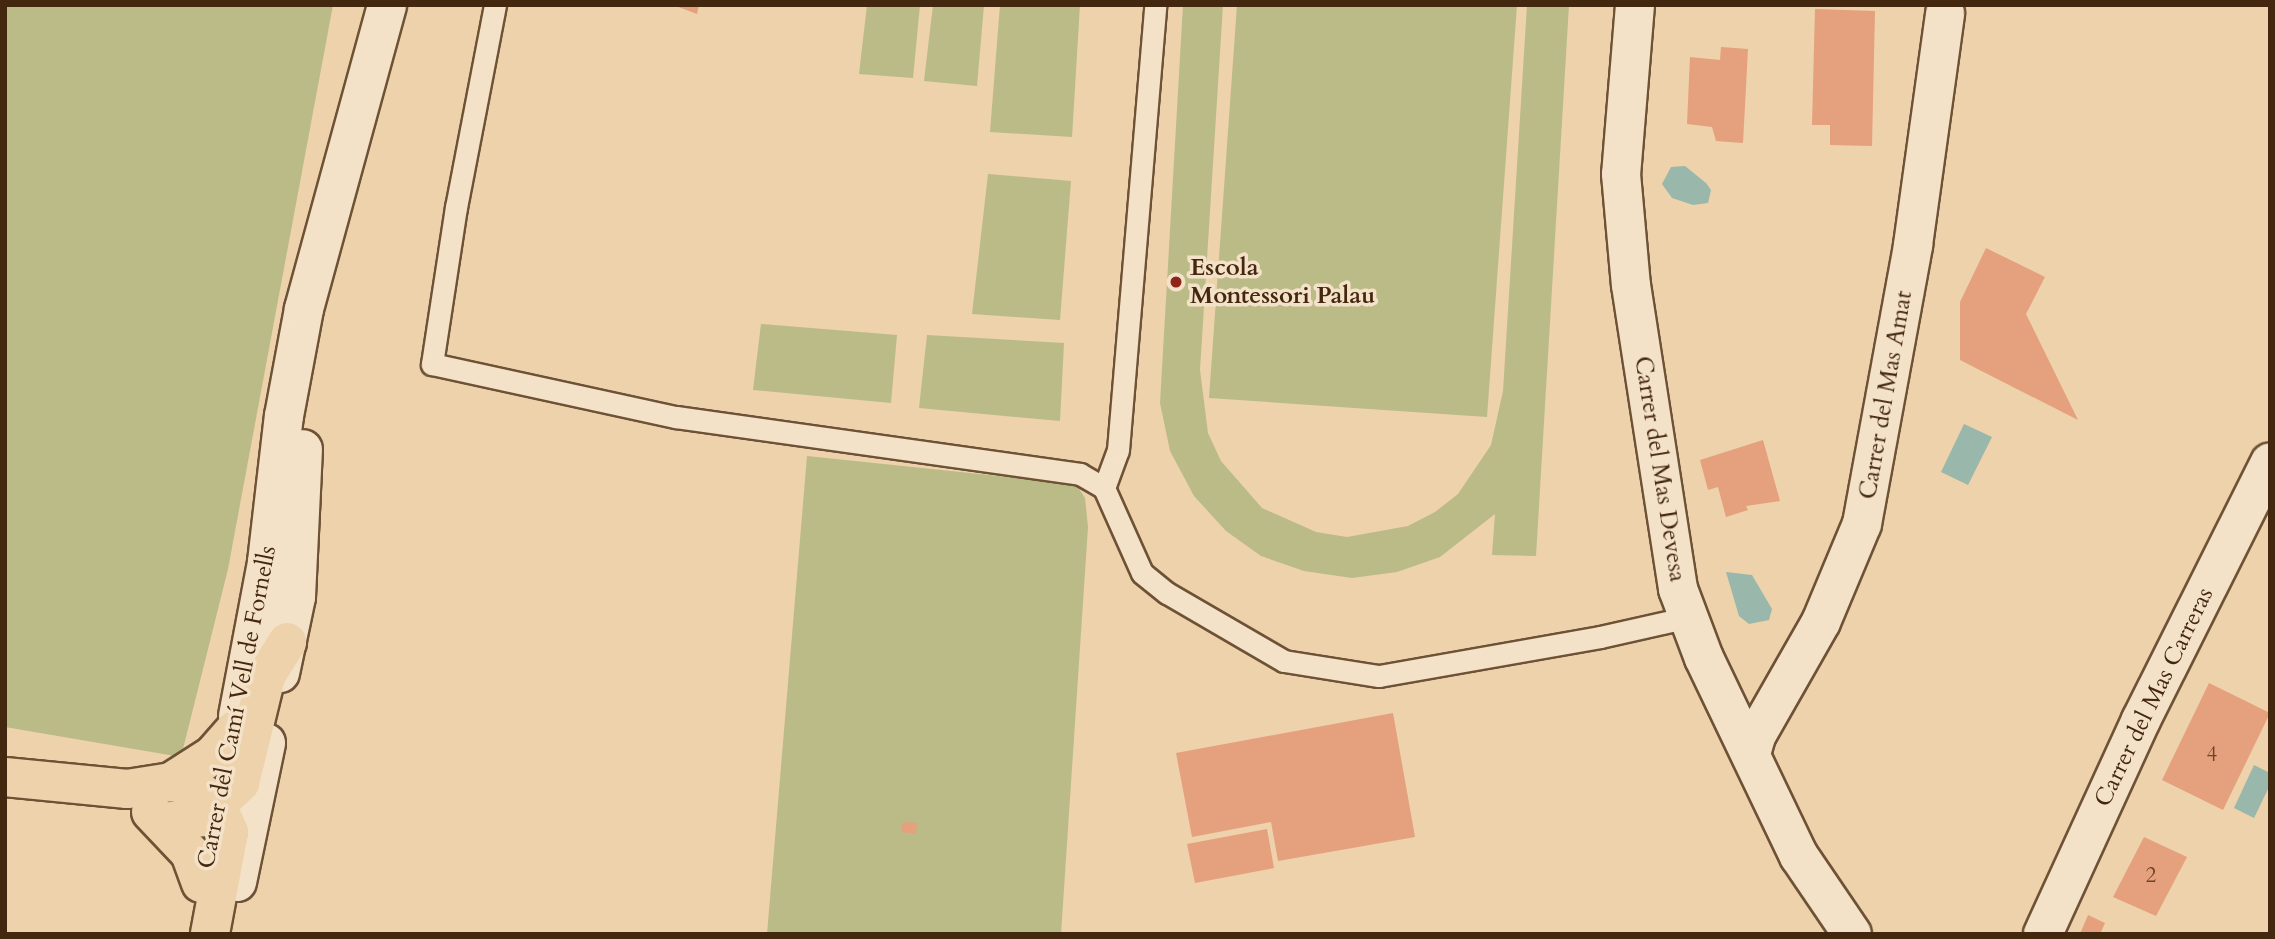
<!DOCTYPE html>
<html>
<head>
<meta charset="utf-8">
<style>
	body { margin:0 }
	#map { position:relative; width:2275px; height:939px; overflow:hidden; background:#edd2ab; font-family:Cardo,serif }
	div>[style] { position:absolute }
	.green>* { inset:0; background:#bbbb87 }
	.water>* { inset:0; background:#99b7ab }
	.building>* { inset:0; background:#e5a07d }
	.roads { filter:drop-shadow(2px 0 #6e5236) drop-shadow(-2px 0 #6e5236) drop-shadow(0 2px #6e5236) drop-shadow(0 -2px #6e5236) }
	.lane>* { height:21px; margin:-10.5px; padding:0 10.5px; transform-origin:10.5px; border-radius:10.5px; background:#f3e2c8 }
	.street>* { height:38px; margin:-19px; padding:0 19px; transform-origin:19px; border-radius:19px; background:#f3e2c8 }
	.secondary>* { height:38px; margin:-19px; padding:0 19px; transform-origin:19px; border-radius:19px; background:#f3e2c8 }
	.primary>* { height:38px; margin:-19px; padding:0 19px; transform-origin:19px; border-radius:19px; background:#edd2ab }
	.dots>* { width:19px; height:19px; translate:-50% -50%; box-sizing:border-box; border:4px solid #f3e2c8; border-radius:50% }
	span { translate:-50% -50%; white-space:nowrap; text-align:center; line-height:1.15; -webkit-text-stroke:7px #f3e2c8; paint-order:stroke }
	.number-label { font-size:21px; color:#6c452a }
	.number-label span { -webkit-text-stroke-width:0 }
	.poi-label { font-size:24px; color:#44270f; font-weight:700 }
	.left { translate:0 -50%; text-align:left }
	.street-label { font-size:24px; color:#44270f }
	.frame { position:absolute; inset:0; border:7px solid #44270f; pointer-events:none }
</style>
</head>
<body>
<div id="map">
	<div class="green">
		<i style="clip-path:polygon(5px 5px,333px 5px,228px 569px,181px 757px,5px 727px)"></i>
		<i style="clip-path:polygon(867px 5px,920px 5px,913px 78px,859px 74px)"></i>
		<i style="clip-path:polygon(933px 5px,984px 5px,977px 86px,924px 81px)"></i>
		<i style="clip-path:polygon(1000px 5px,1080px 5px,1072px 137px,990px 132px)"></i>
		<i style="clip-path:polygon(1183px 5px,1223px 5px,1200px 370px,1208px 433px,1221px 461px,1262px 508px,1316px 532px,1347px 537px,1408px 526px,1435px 512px,1458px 494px,1491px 445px,1503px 391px,1527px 5px,1569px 5px,1536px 556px,1492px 555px,1495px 514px,1440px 557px,1397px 572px,1352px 578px,1304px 571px,1261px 556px,1226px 531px,1194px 496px,1170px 451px,1160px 403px)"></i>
		<i style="clip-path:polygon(1237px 5px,1517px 5px,1487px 417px,1209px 398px)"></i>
		<i style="clip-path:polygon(988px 174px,1071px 181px,1060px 320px,972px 314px)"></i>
		<i style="clip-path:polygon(761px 324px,897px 335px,891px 403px,753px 390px)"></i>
		<i style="clip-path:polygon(927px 335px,1064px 343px,1060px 421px,919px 408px)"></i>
		<i style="clip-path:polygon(807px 456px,1076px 484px,1085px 498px,1088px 527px,1061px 934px,767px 934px)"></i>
	</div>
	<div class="water">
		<i style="clip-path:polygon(1685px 166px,1706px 183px,1711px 190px,1708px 203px,1693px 205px,1672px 198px,1662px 184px,1671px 167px)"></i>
		<i style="clip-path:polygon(1964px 424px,1992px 437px,1968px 485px,1941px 472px)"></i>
		<i style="clip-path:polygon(1726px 572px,1752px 575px,1772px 609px,1769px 620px,1749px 624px,1739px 616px)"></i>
		<i style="clip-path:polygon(2254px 765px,2270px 773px,2270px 785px,2254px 818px,2234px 808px)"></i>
	</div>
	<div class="building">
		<i style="clip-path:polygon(673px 5px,699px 5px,697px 14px)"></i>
		<i style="clip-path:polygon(1815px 9px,1875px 11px,1872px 146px,1830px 145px,1830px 125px,1812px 125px)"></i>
		<i style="clip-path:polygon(1721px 47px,1748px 49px,1743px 143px,1716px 141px,1712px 127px,1687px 124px,1690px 57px,1720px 60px)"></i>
		<i style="clip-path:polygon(1986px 248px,2045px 277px,2026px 314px,2078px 420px,1960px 360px,1960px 302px)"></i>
		<i style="clip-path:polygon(1763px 440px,1780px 501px,1746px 506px,1748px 510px,1726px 517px,1718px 487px,1708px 490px,1700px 460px)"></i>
		<i style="clip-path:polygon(2209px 683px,2270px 713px,2223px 810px,2162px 780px)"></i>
		<i style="clip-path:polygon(1393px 713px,1415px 837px,1278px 861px,1271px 822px,1192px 837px,1176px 753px)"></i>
		<i style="clip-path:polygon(903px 822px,917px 823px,916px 834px,901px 832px)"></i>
		<i style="clip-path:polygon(1267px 829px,1274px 868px,1195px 883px,1187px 844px)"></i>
		<i style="clip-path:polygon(2144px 837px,2187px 857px,2156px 916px,2113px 897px)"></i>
		<i style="clip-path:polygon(2088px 915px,2105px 923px,2100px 934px,2080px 934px)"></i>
	</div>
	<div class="roads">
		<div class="lane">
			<i style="left:495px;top:5px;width:206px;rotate:100.9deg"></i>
			<i style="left:456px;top:207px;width:159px;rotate:98.7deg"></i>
			<i style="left:432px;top:364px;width:250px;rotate:12.3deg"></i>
			<i style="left:676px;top:417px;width:408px;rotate:8deg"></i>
			<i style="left:1080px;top:474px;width:28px;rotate:30deg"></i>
			<i style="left:1104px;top:488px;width:93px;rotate:65.9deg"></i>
			<i style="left:1142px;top:573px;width:32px;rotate:39deg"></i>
			<i style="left:1167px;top:593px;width:135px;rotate:30.2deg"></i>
			<i style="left:1284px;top:661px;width:96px;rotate:9deg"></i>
			<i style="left:1379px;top:676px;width:224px;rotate:-10deg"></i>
			<i style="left:1600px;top:637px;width:91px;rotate:-12.7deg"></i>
			<i style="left:1104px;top:488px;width:40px;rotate:-69.8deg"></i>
			<i style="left:1118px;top:450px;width:447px;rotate:-85.2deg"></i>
		</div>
		<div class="street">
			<i style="left:1635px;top:5px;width:170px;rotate:94.7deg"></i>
			<i style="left:1621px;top:174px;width:111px;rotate:84.9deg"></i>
			<i style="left:1631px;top:285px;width:308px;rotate:81.2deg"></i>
			<i style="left:1678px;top:589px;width:74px;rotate:69.4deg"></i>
			<i style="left:1704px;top:658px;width:220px;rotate:64.4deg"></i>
			<i style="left:1799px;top:856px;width:94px;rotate:55.8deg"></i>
			<i style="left:1751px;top:754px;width:19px;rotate:-74deg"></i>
			<i style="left:1756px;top:736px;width:131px;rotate:-60.3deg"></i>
			<i style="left:1821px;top:622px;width:106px;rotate:-67.3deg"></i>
			<i style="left:1862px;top:524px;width:284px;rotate:-79.6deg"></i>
			<i style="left:1913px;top:245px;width:234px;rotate:-82.1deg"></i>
			<i style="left:2043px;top:934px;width:235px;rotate:-65.4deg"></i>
			<i style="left:2141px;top:720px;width:288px;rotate:-63.4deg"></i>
		</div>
		<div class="secondary">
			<i style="left:280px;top:673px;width:78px;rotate:-78.1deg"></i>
			<i style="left:296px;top:597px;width:148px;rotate:-87.3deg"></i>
			<i style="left:238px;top:716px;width:157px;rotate:-79.3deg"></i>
			<i style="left:267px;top:562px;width:147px;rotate:-83.4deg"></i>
			<i style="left:284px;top:416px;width:109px;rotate:-79.4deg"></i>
			<i style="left:304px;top:309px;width:315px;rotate:-74.7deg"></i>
			<i style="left:237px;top:882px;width:142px;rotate:-78.2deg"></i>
		</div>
		<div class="primary">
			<i style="left:5px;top:777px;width:123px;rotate:5.6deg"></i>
			<i style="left:127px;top:789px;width:45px;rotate:-9deg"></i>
			<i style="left:171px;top:782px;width:22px;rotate:10deg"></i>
			<i style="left:193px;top:786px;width:31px;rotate:38deg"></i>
			<i style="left:217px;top:805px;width:30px;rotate:66deg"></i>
			<i style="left:229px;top:832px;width:104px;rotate:100.6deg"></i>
			<i style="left:171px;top:782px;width:50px;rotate:-32.7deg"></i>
			<i style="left:213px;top:755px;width:33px;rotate:-49deg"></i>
			<i style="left:151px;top:812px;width:57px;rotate:46.4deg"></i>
			<i style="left:190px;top:853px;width:32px;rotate:70deg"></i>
			<i style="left:162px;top:822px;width:42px;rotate:-6.8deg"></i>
			<i style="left:204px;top:817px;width:50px;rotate:-43.4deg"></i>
			<i style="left:240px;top:783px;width:110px;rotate:-76.3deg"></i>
			<i style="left:266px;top:676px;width:40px;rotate:-58deg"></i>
		</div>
	</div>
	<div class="dots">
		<i style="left:1176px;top:282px;background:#8f2418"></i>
	</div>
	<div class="number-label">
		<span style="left:2212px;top:755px">4</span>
		<span style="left:2151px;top:876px">2</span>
	</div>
	<div class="poi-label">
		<span class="left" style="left:1190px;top:282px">Escola<br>Montessori Palau</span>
	</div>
	<div class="street-label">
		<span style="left:1886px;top:395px;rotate:-80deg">Carrer del Mas Amat</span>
		<span style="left:1660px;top:469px;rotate:81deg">Carrer del Mas Devesa</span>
		<span style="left:2154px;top:697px;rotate:-64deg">Carrer del Mas Carreras</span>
		<span style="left:237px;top:707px;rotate:-79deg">Carrer del Camí Vell de Fornells</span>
	</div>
	<div class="frame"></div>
</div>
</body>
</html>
